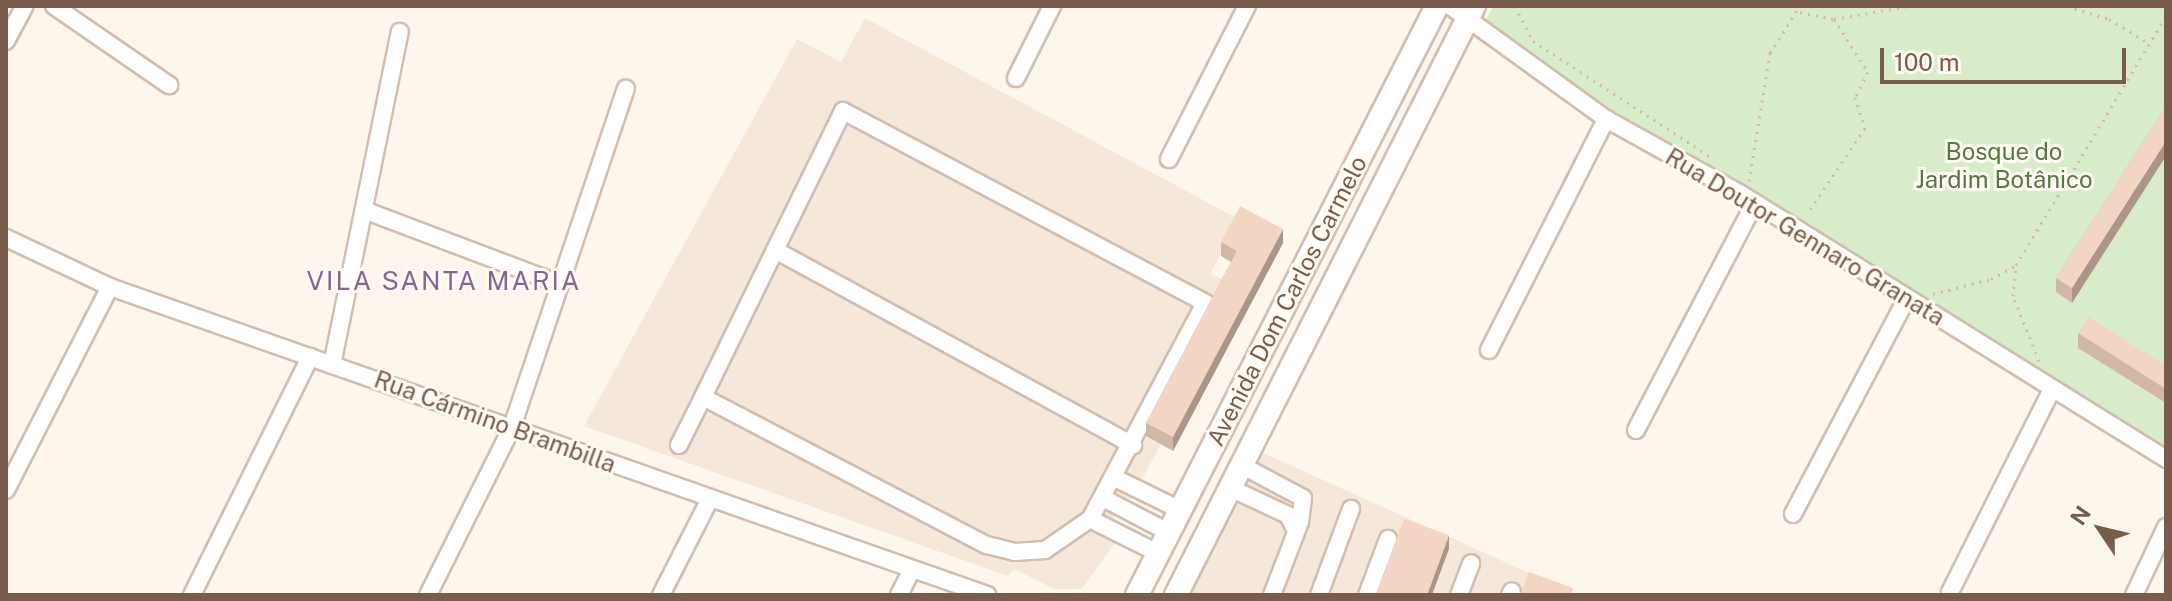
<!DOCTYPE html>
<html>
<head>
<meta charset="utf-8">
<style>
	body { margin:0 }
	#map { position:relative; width:2172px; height:601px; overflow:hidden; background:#fdf6ec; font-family:"Public Sans",sans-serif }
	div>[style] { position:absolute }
	.residential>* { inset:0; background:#f5e8da }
	.green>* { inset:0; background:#d8ecc9 }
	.path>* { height:3px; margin-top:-1.5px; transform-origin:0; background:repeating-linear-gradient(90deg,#d9b8a5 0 2px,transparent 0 8px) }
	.roads { filter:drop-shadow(2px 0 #d1beb0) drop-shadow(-2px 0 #d1beb0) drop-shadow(0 2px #d1beb0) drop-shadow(0 -2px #d1beb0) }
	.minor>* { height:16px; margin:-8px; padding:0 8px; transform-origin:8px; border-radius:8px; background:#fff }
	.tertiary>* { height:22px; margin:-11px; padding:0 11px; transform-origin:11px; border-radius:11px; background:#fff }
	.wall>* { inset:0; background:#d1b7a8 }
	.shaded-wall>* { inset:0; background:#aa9588 }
	.building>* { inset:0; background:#f3d5c3 }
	span { translate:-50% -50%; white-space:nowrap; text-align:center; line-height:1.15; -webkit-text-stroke:6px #fffaf3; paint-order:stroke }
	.park-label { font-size:24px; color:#537a41 }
	.street-label { font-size:24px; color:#7a5c4d }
	.neighbourhood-label { font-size:26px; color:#846695; letter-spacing:2px }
	.frame { position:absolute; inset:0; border:8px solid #7a5c4d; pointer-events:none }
	.north { position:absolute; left:2060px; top:489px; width:80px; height:80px; -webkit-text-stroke:6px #fffaf3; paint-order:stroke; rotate:305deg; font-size:22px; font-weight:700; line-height:32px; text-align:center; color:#7a5c4d }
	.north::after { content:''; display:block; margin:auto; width:28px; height:36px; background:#7a5c4d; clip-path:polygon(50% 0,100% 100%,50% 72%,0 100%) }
	.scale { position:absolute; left:1880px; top:48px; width:246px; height:36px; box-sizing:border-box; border:4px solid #7a5c4d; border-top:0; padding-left:10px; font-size:24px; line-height:28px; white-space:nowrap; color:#7a5c4d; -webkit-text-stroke:6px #fffaf3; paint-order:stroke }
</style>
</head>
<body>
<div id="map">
	<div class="residential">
		<i style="clip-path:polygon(865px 18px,1240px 220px,1210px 274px,1228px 281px,1146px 436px,1161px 444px,1131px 499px,1125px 497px,1106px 533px,1117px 540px,1082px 589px,1054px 589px,1014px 569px,1008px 576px,584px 426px,797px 39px,841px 62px)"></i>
		<i style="clip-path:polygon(1261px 452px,1578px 595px,1189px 595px)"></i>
	</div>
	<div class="green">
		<i style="clip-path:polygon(1493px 6px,2166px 6px,2166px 457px,1482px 28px)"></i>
	</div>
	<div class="path">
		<i style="left:1515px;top:6px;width:39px;rotate:63deg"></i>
		<i style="left:1533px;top:41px;width:212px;rotate:33.1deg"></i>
		<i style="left:2067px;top:6px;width:44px;rotate:17.2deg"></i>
		<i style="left:2109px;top:19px;width:44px;rotate:31.2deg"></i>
		<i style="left:1800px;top:12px;width:35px;rotate:12deg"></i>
		<i style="left:1834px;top:19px;width:63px;rotate:57.3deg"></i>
		<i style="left:1868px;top:72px;width:28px;rotate:117deg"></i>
		<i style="left:1855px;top:97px;width:33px;rotate:72deg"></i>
		<i style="left:1865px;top:128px;width:104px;rotate:124deg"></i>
		<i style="left:1834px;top:19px;width:76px;rotate:-9.8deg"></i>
		<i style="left:1749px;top:181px;width:130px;rotate:-80.7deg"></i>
		<i style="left:1770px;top:53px;width:56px;rotate:-57.4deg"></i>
		<i style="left:1933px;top:294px;width:60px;rotate:-14.5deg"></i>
		<i style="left:1991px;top:279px;width:29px;rotate:-29deg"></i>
		<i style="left:2039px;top:361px;width:70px;rotate:-111.8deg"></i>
		<i style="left:2013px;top:296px;width:31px;rotate:-84deg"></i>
		<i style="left:2016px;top:265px;width:291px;rotate:-58.9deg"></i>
	</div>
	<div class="roads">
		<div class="minor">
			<i style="left:54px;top:6px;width:140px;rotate:34.5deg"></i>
			<i style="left:1450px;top:6px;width:193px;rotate:35.9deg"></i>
			<i style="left:1606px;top:119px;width:154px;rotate:29.1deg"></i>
			<i style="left:1741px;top:194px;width:501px;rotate:31.94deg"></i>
			<i style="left:6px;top:41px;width:40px;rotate:-62deg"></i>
			<i style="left:1016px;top:78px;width:80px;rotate:-63.4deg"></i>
			<i style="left:1169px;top:159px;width:172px;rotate:-63deg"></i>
			<i style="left:364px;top:210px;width:206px;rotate:20.7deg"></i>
			<i style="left:6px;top:238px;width:115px;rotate:25.2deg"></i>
			<i style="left:110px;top:287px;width:930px;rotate:19.35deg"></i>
			<i style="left:775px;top:250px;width:408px;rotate:28.6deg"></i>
			<i style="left:1489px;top:350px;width:259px;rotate:-63.1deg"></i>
			<i style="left:332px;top:365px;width:340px;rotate:-78.5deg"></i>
			<i style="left:1636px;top:430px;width:255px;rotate:-62.4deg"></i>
			<i style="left:679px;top:445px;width:54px;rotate:-63.4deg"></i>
			<i style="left:703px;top:397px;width:318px;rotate:-63.9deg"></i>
			<i style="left:843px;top:111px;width:410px;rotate:27.9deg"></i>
			<i style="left:1205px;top:303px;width:245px;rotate:118deg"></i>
			<i style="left:1090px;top:519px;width:55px;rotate:145.4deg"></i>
			<i style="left:1045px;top:550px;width:30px;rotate:176deg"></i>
			<i style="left:1015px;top:552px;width:30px;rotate:-166deg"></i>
			<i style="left:986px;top:545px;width:319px;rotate:-152.4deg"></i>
			<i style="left:1241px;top:465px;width:70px;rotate:28deg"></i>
			<i style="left:1303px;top:498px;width:24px;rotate:97deg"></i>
			<i style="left:1300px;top:522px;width:78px;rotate:111deg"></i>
			<i style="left:1115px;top:478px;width:72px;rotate:26.2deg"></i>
			<i style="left:1230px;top:488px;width:64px;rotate:25deg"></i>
			<i style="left:1288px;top:515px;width:16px;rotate:63deg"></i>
			<i style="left:6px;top:490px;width:228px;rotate:-62.9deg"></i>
			<i style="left:1103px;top:498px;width:73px;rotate:27.6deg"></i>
			<i style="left:1793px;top:514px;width:244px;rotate:-62.2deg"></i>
			<i style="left:1090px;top:519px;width:76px;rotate:26.6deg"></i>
			<i style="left:1950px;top:592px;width:227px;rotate:-63.3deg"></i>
			<i style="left:192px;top:595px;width:266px;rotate:-63.6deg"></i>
			<i style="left:428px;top:595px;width:188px;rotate:-63.4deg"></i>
			<i style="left:512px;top:427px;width:357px;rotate:-71.4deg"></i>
			<i style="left:661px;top:595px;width:108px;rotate:-63deg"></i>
			<i style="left:899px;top:595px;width:27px;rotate:-63deg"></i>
			<i style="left:1319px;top:595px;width:92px;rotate:-69.6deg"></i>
			<i style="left:1367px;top:595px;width:60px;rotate:-69.4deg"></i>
			<i style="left:1459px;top:595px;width:34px;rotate:-69deg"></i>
			<i style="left:1510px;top:595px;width:4px;rotate:-63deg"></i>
			<i style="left:2134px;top:595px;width:75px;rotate:-64.8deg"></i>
		</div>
		<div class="tertiary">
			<i style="left:1137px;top:595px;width:661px;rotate:-63.01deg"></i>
			<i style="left:1176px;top:595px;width:660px;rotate:-63.16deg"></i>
		</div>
	</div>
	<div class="wall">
		<i style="clip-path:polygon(2166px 106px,2072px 303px,2056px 292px,2056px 278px)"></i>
		<i style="clip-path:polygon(1221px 242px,1283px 243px,1173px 451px,1146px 436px,1146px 423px,1231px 262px,1221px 256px)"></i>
		<i style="clip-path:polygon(2078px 333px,2166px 366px,2166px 403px,2078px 348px)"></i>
	</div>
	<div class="shaded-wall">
		<i style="clip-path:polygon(2166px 141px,2166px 156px,2072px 303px,2072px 288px)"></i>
		<i style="clip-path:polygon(1283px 229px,1283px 243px,1173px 451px,1173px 437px)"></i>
		<i style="clip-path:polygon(1449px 535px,1449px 549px,1432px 595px,1427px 595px)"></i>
	</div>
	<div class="building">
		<i style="clip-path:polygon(2166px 106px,2166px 141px,2072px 288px,2056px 278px)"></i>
		<i style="clip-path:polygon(1240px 206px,1283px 229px,1173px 437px,1146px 423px,1237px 251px,1221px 242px)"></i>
		<i style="clip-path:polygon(2089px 317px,2166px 366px,2166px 389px,2078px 333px)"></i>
		<i style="clip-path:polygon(1404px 519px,1449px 535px,1427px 595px,1376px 595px)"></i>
		<i style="clip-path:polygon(1529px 572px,1573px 588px,1571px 595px,1520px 595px)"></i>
	</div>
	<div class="park-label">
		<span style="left:2004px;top:166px">Bosque do<br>Jardim Botânico</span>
	</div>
	<div class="street-label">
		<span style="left:1805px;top:237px;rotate:31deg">Rua Doutor Gennaro Granata</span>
		<span style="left:1287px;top:301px;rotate:-63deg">Avenida Dom Carlos Carmelo</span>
		<span style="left:495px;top:422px;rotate:20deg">Rua Cármino Brambilla</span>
	</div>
	<div class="neighbourhood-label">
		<span style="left:444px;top:281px">VILA SANTA MARIA</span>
	</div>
	<div class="frame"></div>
	<div class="north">N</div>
	<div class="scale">100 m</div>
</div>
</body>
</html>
